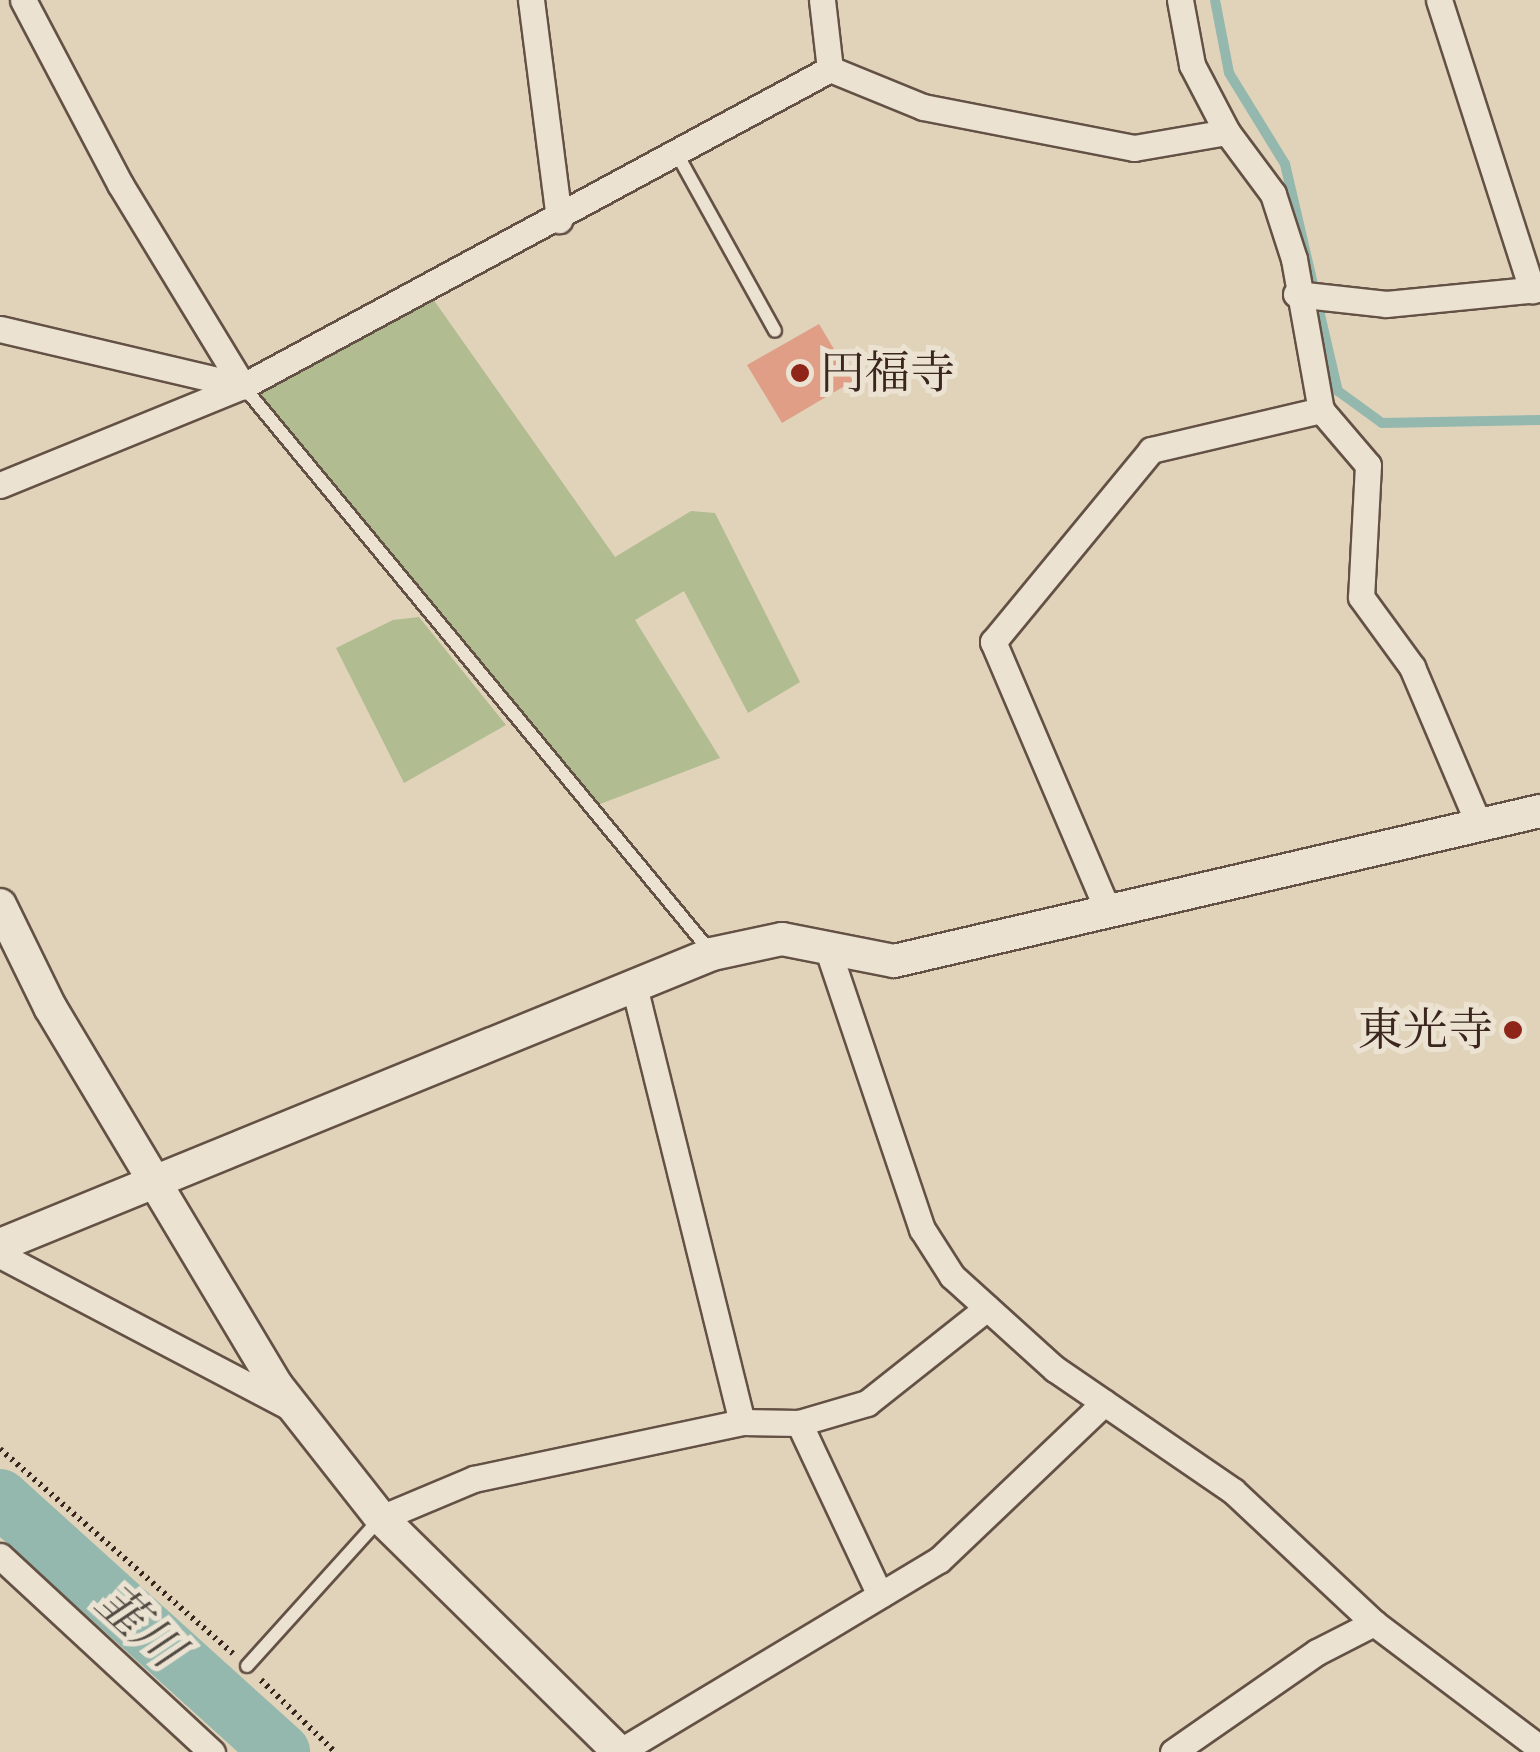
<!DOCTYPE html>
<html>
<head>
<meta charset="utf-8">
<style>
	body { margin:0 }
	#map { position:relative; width:1540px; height:1752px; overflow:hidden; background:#e0d3ba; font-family:"EB Garamond","Noto Serif JP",serif }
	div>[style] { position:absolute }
	.green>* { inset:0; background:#b1bc90 }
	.stream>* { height:10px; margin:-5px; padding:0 5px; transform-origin:5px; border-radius:5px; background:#94b8ae }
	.river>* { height:58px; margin:-29px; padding:0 29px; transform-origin:29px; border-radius:29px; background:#94b8ae }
	.building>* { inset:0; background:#df9e85 }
	.path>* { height:6px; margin-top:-3px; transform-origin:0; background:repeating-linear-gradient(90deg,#3a261e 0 2.5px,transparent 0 7.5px) }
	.roads { filter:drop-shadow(2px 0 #645145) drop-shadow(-2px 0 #645145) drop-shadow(0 2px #645145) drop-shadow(0 -2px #645145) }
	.service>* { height:12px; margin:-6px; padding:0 6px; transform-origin:6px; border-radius:6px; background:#ebe2d2 }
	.minor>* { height:25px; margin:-12.5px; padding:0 12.5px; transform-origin:12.5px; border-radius:12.5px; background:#ebe2d2 }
	.tertiary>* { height:32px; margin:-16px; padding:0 16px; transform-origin:16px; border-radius:16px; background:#ebe2d2 }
	.dots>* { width:28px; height:28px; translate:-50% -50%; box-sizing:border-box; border:5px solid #ebe2d2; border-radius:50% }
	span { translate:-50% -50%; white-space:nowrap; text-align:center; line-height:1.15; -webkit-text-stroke:10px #ebe2d2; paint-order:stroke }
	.poi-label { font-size:45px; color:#3a261e }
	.left { translate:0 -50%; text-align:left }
	.right { translate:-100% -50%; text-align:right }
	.water-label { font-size:48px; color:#504a42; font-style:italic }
</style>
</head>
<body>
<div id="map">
	<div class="green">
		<i style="clip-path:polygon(433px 299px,615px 557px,691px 511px,715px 513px,800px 682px,748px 713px,684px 591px,635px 620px,720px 758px,595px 806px,257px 394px)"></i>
		<i style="clip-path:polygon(419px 617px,506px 725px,404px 783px,336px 648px,393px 620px)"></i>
	</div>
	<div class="stream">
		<i style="left:1215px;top:0;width:74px;rotate:79.1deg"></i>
		<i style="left:1229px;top:73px;width:107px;rotate:58.4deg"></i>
		<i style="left:1285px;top:164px;width:233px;rotate:76.9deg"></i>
		<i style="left:1338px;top:391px;width:54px;rotate:36deg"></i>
		<i style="left:1382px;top:423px;width:158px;rotate:-1.1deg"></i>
	</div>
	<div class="river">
		<i style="left:0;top:1498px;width:379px;rotate:42.1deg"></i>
	</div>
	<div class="building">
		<i style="clip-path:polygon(819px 324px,853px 381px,782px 423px,747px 365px)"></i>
	</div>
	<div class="path">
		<i style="left:0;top:1449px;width:310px;rotate:41.3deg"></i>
		<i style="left:261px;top:1680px;width:103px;rotate:44.2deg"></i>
	</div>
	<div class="roads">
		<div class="service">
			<i style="left:677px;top:154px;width:202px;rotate:61deg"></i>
			<i style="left:243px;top:386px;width:733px;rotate:50.42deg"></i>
			<i style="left:247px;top:1666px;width:197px;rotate:-47.9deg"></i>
		</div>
		<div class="minor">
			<i style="left:23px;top:0;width:208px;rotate:62.2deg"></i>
			<i style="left:120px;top:184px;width:237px;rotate:58.7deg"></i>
			<i style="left:531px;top:0;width:222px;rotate:82.7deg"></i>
			<i style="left:822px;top:0;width:69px;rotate:83.4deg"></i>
			<i style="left:1180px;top:0;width:66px;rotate:79.5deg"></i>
			<i style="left:1192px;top:65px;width:76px;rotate:62.4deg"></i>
			<i style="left:1227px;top:132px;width:77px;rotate:53.4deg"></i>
			<i style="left:1273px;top:194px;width:68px;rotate:72.1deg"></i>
			<i style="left:1294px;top:259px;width:153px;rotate:79.9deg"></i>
			<i style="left:1321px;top:410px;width:72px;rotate:49.5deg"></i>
			<i style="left:1368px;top:465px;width:132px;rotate:93deg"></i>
			<i style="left:1361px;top:597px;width:87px;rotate:53.9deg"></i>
			<i style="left:1412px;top:667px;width:172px;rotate:67deg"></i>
			<i style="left:1439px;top:0;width:305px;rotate:72.2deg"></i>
			<i style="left:1296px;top:294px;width:91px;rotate:6.3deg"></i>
			<i style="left:1386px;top:304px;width:155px;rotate:-5.6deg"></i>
			<i style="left:0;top:329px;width:250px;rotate:13.2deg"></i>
			<i style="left:0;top:485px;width:262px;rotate:-22.2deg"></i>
			<i style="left:243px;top:386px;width:667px;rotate:-28.37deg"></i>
			<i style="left:830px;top:69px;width:100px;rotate:22.2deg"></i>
			<i style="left:923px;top:107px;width:215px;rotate:11deg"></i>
			<i style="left:1134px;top:148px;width:94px;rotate:-9.8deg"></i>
			<i style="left:1108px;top:911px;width:293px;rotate:-113.1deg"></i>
			<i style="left:993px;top:642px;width:249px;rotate:-50.5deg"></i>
			<i style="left:1151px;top:450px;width:175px;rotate:-13.2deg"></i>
			<i style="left:827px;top:947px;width:298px;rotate:71.4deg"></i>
			<i style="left:922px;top:1229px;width:56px;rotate:57.4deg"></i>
			<i style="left:952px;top:1276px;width:139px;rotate:42.1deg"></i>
			<i style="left:1055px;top:1369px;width:216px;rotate:34.4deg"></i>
			<i style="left:1233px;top:1491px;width:193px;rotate:43.1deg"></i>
			<i style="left:1374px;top:1623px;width:208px;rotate:37deg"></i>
			<i style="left:634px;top:986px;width:449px;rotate:76.1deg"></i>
			<i style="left:742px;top:1422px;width:57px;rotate:1deg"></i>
			<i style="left:799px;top:1423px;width:71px;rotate:-16.4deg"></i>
			<i style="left:867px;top:1403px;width:153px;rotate:-38.4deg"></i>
			<i style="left:0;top:1255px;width:331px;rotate:27.7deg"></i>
			<i style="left:799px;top:1423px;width:190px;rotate:64.8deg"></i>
			<i style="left:381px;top:1518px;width:101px;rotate:-22.8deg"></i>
			<i style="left:474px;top:1479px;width:274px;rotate:-12deg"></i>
			<i style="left:0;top:1556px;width:289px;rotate:42.8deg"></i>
			<i style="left:619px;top:1752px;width:373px;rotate:-31deg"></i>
			<i style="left:939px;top:1560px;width:228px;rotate:-43.6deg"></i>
			<i style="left:1173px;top:1752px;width:175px;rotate:-34.8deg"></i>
			<i style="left:1317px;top:1652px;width:64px;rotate:-27deg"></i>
		</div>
		<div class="tertiary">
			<i style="left:0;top:905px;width:114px;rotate:63.9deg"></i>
			<i style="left:50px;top:1007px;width:442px;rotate:59.1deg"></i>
			<i style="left:277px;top:1386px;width:168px;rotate:51.8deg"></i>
			<i style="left:381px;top:1518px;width:334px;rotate:44.5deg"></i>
			<i style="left:0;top:1245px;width:769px;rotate:-22.23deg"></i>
			<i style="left:712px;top:954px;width:72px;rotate:-12.1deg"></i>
			<i style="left:782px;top:939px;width:114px;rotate:11.1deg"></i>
			<i style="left:894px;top:961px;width:663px;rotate:-13.07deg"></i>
		</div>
	</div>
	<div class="dots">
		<i style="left:800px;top:373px;background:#8f2418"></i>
		<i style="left:1513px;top:1030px;background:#8f2418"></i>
	</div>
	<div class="poi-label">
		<span class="left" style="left:820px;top:373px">円福寺</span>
		<span class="right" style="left:1493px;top:1030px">東光寺</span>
	</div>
	<div class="water-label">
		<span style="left:140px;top:1625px;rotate:42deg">韮川</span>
	</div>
</div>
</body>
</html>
